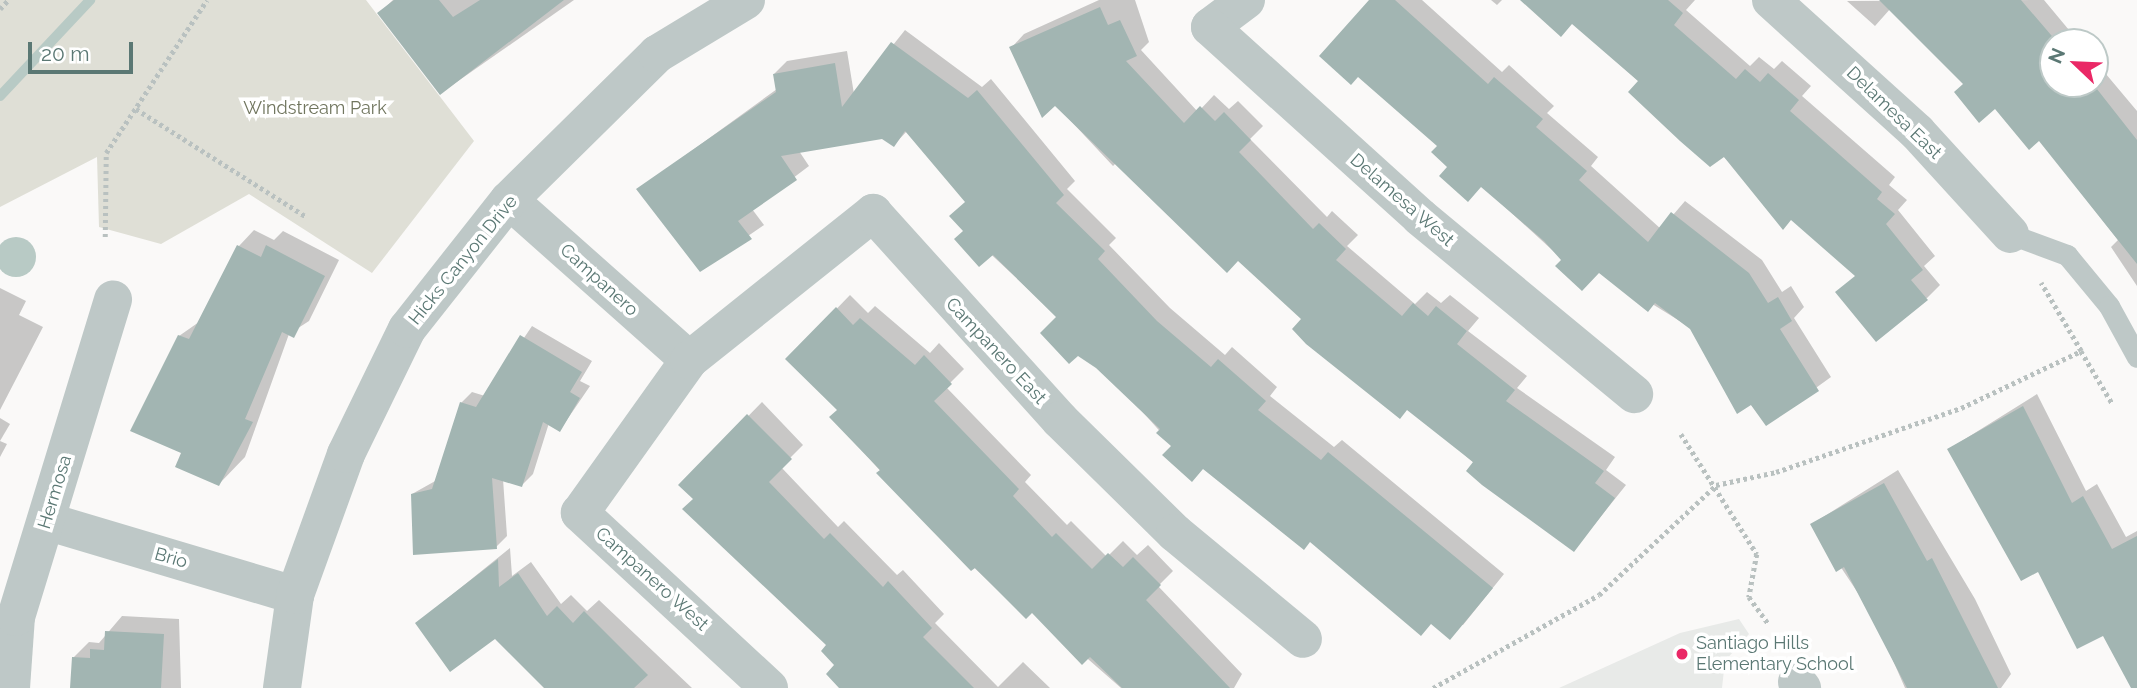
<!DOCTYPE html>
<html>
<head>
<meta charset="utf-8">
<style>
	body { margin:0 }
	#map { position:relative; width:2137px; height:688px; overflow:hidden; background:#faf9f8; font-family:Raleway,sans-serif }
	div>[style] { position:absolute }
	.built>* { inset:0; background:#e8eae8 }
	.green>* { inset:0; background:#dfdfd6 }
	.water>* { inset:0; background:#b8cac5 }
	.round { border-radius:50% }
	.shadow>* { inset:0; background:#0003 }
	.stream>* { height:10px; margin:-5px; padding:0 5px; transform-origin:5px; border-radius:5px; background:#b8cac5 }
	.building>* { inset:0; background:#a2b5b2 }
	.path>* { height:4.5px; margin-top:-2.25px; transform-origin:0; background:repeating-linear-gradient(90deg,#b9c1c0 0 3.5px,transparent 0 7px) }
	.service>* { height:21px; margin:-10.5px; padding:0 10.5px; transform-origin:10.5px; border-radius:10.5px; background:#bec8c7 }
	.minor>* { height:38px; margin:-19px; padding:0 19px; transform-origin:19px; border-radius:19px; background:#bec8c7 }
	.tertiary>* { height:38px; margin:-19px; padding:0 19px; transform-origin:19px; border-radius:19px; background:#bec8c7 }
	.dots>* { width:19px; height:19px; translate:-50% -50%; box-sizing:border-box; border:4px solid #fff; border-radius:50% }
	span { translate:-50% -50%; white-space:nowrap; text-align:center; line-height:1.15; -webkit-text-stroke:7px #fff; paint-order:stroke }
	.park-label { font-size:18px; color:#70755e }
	.street-label { font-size:18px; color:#5b7874 }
	.poi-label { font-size:18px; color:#5b7874 }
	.left { translate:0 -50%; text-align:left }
	.north { position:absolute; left:2039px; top:28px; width:70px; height:70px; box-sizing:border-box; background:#fff; border:2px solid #bdc9c7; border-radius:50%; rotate:293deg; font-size:19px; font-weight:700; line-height:28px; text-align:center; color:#5b7874 }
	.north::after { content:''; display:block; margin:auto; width:24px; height:32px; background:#ea2866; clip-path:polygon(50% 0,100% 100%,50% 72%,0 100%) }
	.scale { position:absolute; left:28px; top:42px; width:105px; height:32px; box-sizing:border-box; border:4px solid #5b7874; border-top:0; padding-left:9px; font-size:21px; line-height:24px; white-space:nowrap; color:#5b7874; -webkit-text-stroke:5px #fff; paint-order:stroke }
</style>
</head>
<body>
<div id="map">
	<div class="built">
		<i style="clip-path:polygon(1739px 619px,1749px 634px,1725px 661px,1722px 688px,1559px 688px,1680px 633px)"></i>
	</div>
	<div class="green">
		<i style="clip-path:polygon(0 0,366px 0,474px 141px,372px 273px,249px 194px,161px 244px,99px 227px,97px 157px,0 207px)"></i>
	</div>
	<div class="water">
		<i class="round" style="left:-4px;top:237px;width:40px;height:40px"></i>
	</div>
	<div class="shadow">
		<i style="clip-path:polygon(393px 0,574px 0,441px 93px,379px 13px)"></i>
		<i style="clip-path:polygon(1099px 0,1135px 0,1149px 42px,1141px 50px,1198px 112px,1214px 95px,1229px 109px,1238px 101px,1263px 126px,1250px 139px,1327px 217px,1332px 211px,1358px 235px,1347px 246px,1415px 304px,1427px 292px,1441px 303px,1450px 295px,1479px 318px,1468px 331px,1527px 376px,1517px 388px,1615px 457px,1606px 470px,1626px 485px,1574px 550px,1239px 259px,1118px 161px,1113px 166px,1055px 104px,1012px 47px,1024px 34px)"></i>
		<i style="clip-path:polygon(1371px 0,1422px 0,1502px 72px,1509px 65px,1554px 106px,1547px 113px,1598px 157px,1591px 166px,1661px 229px,1685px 201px,1762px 260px,1782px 292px,1791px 286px,1804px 307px,1794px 318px,1831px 377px,1766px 424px,1691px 328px,1599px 271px,1563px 260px,1482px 186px,1450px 167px)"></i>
		<i style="clip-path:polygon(1491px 0,1502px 0,1497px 5px)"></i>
		<i style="clip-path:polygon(1522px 0,1695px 0,1686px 10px,1750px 66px,1759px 57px,1774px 69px,1782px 61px,1811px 86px,1802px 96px,1895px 177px,1889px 185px,1907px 200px,1898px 210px,1935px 256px,1924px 266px,1940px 285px,1927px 298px,1838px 293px,1857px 275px,1573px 23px)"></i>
		<i style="clip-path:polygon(2044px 0,2079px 42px,2053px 42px,2053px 84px,2095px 84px,2095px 61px,2137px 111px,2137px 286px,2111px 247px,2118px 240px,2039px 139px,1965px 83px,1891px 8px,1875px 26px,1847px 1px)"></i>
		<i style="clip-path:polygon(905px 30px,982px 87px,991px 79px,1075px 181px,1067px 189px,1116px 238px,1109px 245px,1170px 308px,1225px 355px,1232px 347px,1277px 387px,1270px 396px,1334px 447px,1342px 440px,1504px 574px,1463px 625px,1432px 623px,1173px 446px,1058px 317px,965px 230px,967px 202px,907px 131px,894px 145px,883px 137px,799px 151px,809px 166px,752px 209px,764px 225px,700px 269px,639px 189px,777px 89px,774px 74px,787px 61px,847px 51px,854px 94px)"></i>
		<i style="clip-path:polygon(254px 230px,274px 240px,283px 231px,339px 260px,309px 321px,289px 334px,245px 457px,219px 484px,183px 452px,179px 336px,199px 322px,239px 246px)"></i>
		<i style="clip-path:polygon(0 288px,26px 301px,19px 315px,43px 327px,0 410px)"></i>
		<i style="clip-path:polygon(850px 295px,868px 313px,875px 306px,930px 353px,939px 343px,964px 369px,946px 387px,1031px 475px,1025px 482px,1067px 525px,1071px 521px,1107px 557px,1123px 541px,1137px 555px,1148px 545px,1173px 571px,1158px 586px,1242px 674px,1234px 688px,1121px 688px,1032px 610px,1025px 616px,927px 523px,832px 417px,839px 410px,788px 359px)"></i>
		<i style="clip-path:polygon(532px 326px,592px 361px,580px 381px,590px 386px,560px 430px,549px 423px,533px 474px,522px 485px,503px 479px,507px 536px,496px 547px,412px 494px,437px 480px,461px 403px,472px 392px,485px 396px)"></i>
		<i style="clip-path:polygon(2037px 394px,2086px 491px,2097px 484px,2126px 537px,2137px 531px,2137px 688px,2103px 633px,2039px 570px,1949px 449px)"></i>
		<i style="clip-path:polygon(762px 402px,803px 445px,781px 467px,838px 527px,844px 521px,897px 575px,903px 570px,944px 614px,935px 623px,998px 687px,1023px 662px,1050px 688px,842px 688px,829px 645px,685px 509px,695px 499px,681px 485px)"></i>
		<i style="clip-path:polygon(0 418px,10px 424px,0 441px)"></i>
		<i style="clip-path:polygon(0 441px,7px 444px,0 457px)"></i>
		<i style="clip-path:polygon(1898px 470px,1975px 599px,2011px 674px,2001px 688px,1905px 688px,1874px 617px,1812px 524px)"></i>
		<i style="clip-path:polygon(510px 548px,512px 576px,531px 562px,561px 604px,571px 595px,587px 611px,599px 600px,692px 688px,547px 688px,495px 637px,417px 623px)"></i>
		<i style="clip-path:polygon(122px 616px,179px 619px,181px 688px,72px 688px,73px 658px,89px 642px,99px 643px)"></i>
	</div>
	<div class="stream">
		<i style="left:0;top:96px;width:132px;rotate:-46.8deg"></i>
	</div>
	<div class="building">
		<i style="clip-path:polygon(394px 0,439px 0,453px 17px,480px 0,564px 0,440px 95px,377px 13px)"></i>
		<i style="clip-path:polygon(1369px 0,1395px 0,1488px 84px,1494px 77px,1543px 119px,1536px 127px,1587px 171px,1579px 180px,1648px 242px,1671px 212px,1749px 273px,1768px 303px,1778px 297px,1792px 321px,1780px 329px,1819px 391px,1766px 426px,1751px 405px,1737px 414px,1690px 329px,1655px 303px,1648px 312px,1599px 273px,1582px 291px,1555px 266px,1561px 260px,1544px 241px,1481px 187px,1468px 202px,1439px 176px,1447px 167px,1431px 152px,1437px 146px,1358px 77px,1351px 85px,1319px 56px)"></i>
		<i style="clip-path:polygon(1520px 0,1668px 0,1683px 13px,1674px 25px,1736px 79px,1745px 69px,1760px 82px,1768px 73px,1799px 100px,1790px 111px,1882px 192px,1877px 199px,1895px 214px,1886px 224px,1923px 270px,1911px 280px,1928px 300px,1876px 342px,1835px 292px,1855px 276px,1791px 220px,1783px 230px,1724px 157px,1710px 167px,1680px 141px,1628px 92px,1638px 81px,1572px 24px,1561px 37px)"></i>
		<i style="clip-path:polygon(1879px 0,2021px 0,2057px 42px,2053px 84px,2093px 84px,2137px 140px,2137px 264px,2039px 141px,2029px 150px,1995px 109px,1979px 123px,1954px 92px,1963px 84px)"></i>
		<i style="clip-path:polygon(1100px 7px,1108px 25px,1120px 20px,1137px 56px,1126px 61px,1184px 123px,1200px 106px,1215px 121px,1224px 112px,1251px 140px,1239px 152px,1313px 229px,1319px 223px,1346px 249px,1336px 260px,1402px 316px,1413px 303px,1428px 316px,1436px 306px,1467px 331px,1457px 344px,1515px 390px,1506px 401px,1604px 471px,1595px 483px,1615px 498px,1574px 552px,1482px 485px,1466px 471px,1473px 462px,1407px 410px,1400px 419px,1306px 344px,1292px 329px,1301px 319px,1238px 261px,1227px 273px,1055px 106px,1042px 118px,1009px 47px)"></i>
		<i style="clip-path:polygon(891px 42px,968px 98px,977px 90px,1064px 195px,1056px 203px,1105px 251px,1098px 259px,1157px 321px,1211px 367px,1218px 359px,1266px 401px,1258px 410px,1321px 460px,1328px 452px,1493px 588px,1450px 640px,1431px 624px,1421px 636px,1310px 542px,1304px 550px,1203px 469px,1192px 482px,1162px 455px,1171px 446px,1156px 433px,1160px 429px,1096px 368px,1078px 356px,1069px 364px,1040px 333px,1056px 317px,993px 255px,979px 267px,954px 239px,963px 231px,949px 216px,965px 202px,905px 131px,894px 147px,882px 139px,781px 156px,797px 180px,738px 221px,752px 239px,700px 272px,636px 189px,776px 92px,773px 74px,835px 63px,842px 107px)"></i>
		<i style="clip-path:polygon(237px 245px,261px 257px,266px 245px,325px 276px,294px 338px,282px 332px,245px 419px,253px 422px,219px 486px,175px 467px,181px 453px,130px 431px,178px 335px,189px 339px)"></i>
		<i style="clip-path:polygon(836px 307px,853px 325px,860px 318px,915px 365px,924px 355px,952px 384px,934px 401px,1019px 489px,1013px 496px,1052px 537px,1056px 533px,1092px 569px,1108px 553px,1123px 567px,1133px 557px,1161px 585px,1146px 600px,1230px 688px,1122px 688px,1090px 657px,1082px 665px,1032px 613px,1026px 619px,975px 568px,971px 571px,876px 473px,880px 470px,829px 417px,837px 410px,785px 359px)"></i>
		<i style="clip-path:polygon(520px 335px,582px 372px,570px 392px,580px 398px,560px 432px,543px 422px,522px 487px,492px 478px,497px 549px,413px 555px,411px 494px,432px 489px,460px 402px,476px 407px)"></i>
		<i style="clip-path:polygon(2023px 406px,2072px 503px,2083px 496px,2112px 549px,2137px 536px,2137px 688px,2131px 688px,2103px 636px,2077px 649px,2038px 572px,2021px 581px,1947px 449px)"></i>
		<i style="clip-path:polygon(747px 414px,792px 459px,769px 482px,824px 539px,830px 533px,883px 587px,888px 581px,932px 628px,923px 637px,974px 688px,839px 688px,826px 674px,834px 665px,821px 651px,826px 645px,682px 509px,693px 499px,678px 485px)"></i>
		<i style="clip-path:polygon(1884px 483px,1927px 561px,1932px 558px,1998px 688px,1907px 688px,1844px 567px,1836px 572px,1810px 524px)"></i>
		<i style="clip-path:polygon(498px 559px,499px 587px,518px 573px,547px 616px,557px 606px,573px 623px,584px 611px,648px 675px,634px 688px,544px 688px,495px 639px,450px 672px,415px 623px)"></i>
		<i style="clip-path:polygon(105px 631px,164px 634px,161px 688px,70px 688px,72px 657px,90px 658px,90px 649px,104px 650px)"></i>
	</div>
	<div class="path">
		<i style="left:0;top:9px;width:12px;rotate:-48deg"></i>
		<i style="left:136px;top:109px;width:200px;rotate:32.3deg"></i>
		<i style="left:105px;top:237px;width:84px;rotate:-89.3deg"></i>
		<i style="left:106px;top:153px;width:183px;rotate:-56.6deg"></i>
		<i style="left:2081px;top:351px;width:61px;rotate:59.2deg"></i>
		<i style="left:1681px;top:434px;width:142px;rotate:57.7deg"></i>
		<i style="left:1757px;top:554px;width:44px;rotate:100.5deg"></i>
		<i style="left:1749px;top:597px;width:34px;rotate:54deg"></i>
		<i style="left:1433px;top:688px;width:190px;rotate:-29.3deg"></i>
		<i style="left:1599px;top:595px;width:161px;rotate:-43.2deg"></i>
		<i style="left:1716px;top:485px;width:61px;rotate:-12.2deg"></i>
		<i style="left:1776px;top:472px;width:196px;rotate:-19.1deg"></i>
		<i style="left:1961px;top:408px;width:133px;rotate:-25.4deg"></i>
		<i style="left:2081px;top:351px;width:79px;rotate:-120.5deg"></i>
	</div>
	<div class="service">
		<i style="left:2010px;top:234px;width:61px;rotate:20.2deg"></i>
		<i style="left:2067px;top:255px;width:66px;rotate:50.5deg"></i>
		<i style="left:2109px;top:306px;width:58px;rotate:61.2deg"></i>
	</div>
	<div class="minor">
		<i style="left:1246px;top:0;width:45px;rotate:143.1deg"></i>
		<i style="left:1210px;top:27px;width:283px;rotate:42.1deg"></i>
		<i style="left:1420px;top:217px;width:278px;rotate:39.6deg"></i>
		<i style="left:1771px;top:0;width:197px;rotate:42.1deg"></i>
		<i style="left:1917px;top:132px;width:138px;rotate:47.6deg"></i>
		<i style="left:509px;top:200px;width:241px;rotate:41.6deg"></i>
		<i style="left:46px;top:521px;width:260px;rotate:16.6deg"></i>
		<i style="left:1797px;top:682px;width:8px;rotate:50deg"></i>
		<i style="left:11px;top:688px;width:71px;rotate:-86deg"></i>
		<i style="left:16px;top:617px;width:332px;rotate:-73deg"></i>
		<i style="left:769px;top:688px;width:258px;rotate:-137.2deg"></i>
		<i style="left:580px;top:513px;width:188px;rotate:-54.5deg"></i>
		<i style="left:689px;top:360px;width:236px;rotate:-38.6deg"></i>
		<i style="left:873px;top:213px;width:279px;rotate:47.9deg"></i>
		<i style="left:1060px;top:420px;width:161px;rotate:44.5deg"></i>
		<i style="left:1175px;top:533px;width:166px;rotate:39.6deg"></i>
	</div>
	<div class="tertiary">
		<i style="left:282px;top:688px;width:94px;rotate:-82deg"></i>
		<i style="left:295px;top:595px;width:150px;rotate:-70.1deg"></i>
		<i style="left:346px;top:454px;width:139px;rotate:-64deg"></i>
		<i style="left:407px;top:329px;width:164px;rotate:-51.7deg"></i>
		<i style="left:509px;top:200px;width:208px;rotate:-44.6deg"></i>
		<i style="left:657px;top:54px;width:104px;rotate:-31.2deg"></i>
	</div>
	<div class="dots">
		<i style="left:1682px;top:654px;background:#ea2866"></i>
	</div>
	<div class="park-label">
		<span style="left:315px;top:108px">Windstream Park</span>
	</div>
	<div class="street-label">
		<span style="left:1894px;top:113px;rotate:44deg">Delamesa East</span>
		<span style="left:1402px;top:200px;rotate:41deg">Delamesa West</span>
		<span style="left:463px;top:260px;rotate:-51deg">Hicks Canyon Drive</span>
		<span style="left:599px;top:280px;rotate:42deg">Campanero</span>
		<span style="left:996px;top:351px;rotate:47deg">Campanero East</span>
		<span style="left:55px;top:492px;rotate:-73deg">Hermosa</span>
		<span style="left:171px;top:558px;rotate:16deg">Brio</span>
		<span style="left:652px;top:579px;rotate:42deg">Campanero West</span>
	</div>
	<div class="poi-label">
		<span class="left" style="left:1696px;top:654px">Santiago Hills<br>Elementary School</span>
	</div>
	<div class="north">N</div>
	<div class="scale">20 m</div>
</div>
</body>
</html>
